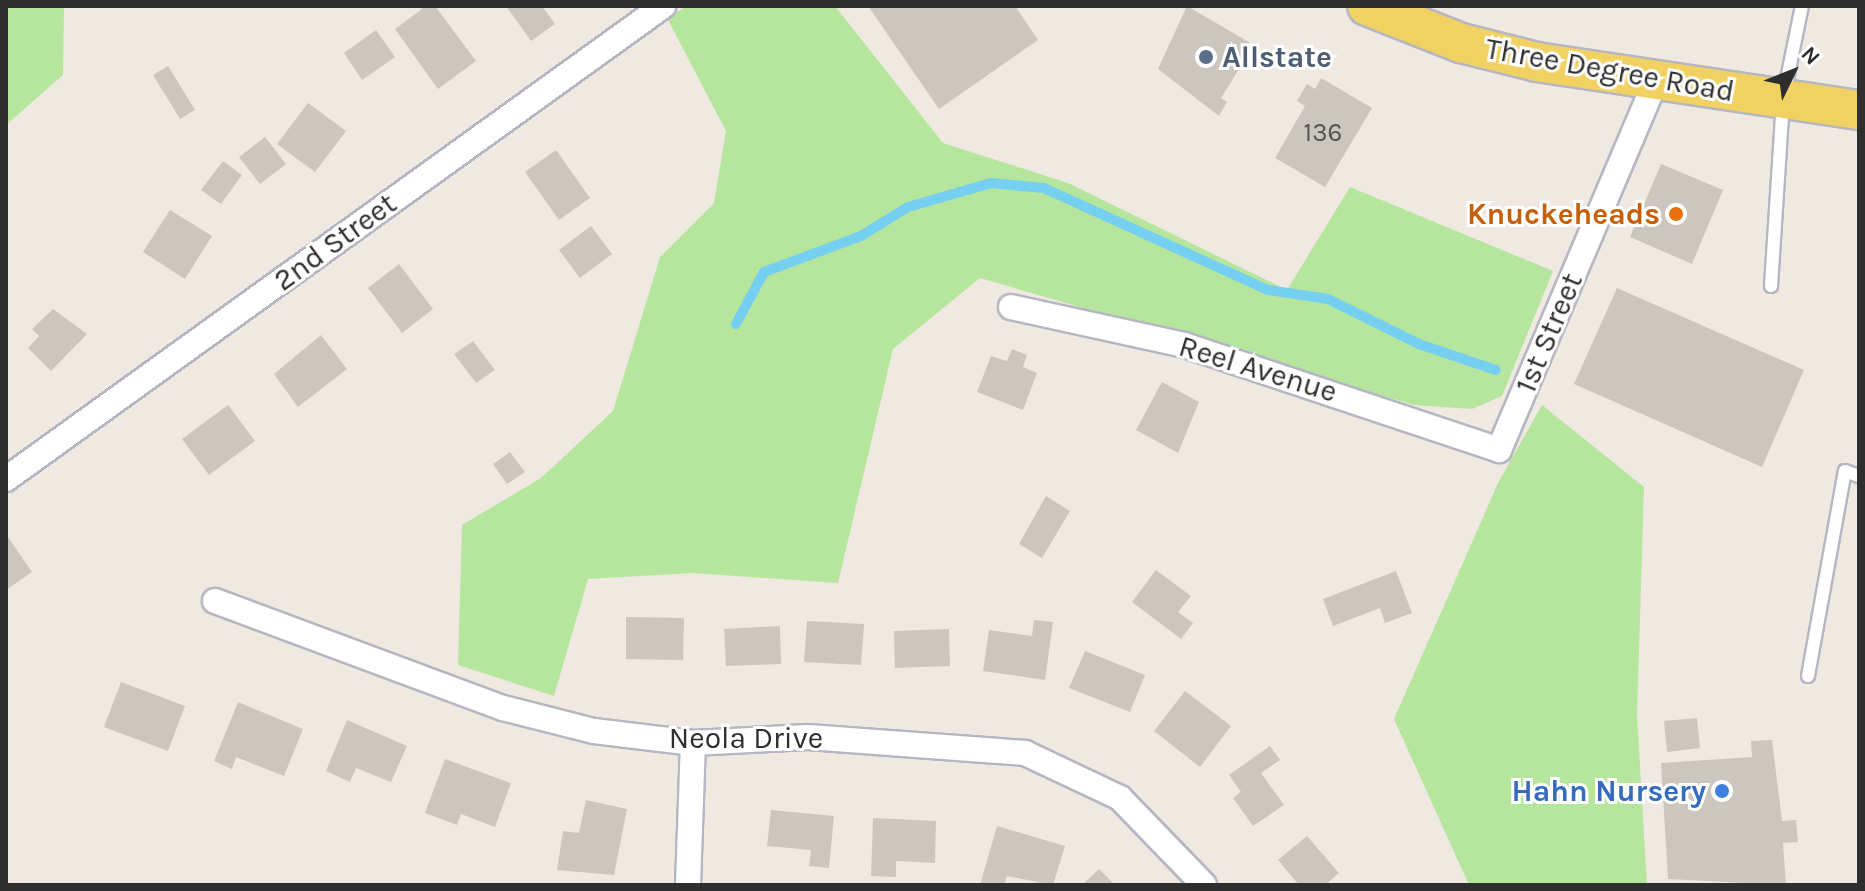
<!DOCTYPE html>
<html>
<head>
<meta charset="utf-8">
<style>
	body { margin:0 }
	#map { position:relative; width:1865px; height:891px; overflow:hidden; background:#efe9e1; font-family:Karla,sans-serif }
	div>[style] { position:absolute }
	.green>* { inset:0; background:#b6e59e }
	.stream>* { height:10px; margin:-5px; padding:0 5px; transform-origin:5px; border-radius:5px; background:#75cff0 }
	.building>* { inset:0; background:#cbc7bf }
	.roads { filter:drop-shadow(2px 0 #b4b7c1) drop-shadow(-2px 0 #b4b7c1) drop-shadow(0 2px #b4b7c1) drop-shadow(0 -2px #b4b7c1) }
	.service>* { height:12px; margin:-6px; padding:0 6px; transform-origin:6px; border-radius:6px; background:#fff }
	.minor>* { height:24px; margin:-12px; padding:0 12px; transform-origin:12px; border-radius:12px; background:#fff }
	.primary>* { height:38px; margin:-19px; padding:0 19px; transform-origin:19px; border-radius:19px; background:#f2d163 }
	.dots>* { width:22px; height:22px; translate:-50% -50%; box-sizing:border-box; border:4px solid #fff; border-radius:50% }
	span { translate:-50% -50%; white-space:nowrap; text-align:center; line-height:1.15; -webkit-text-stroke:6px #fff; paint-order:stroke }
	.number-label { font-size:26px; color:#555452 }
	.number-label span { -webkit-text-stroke-width:0 }
	.service-label { font-size:30px; color:#4e5e75; font-weight:700 }
	.left { translate:0 -50%; text-align:left }
	.street-label { font-size:30px; color:#2e2e2e }
	.food-label { font-size:30px; color:#c56008; font-weight:700 }
	.right { translate:-100% -50%; text-align:right }
	.shop-label { font-size:30px; color:#366cbe; font-weight:700 }
	.frame { position:absolute; inset:0; border:8px solid #2e2e2e; pointer-events:none }
	.north { position:absolute; left:1753px; top:32px; width:80px; height:80px; -webkit-text-stroke:6px #fff; paint-order:stroke; rotate:47deg; font-size:22px; font-weight:700; line-height:32px; text-align:center; color:#2e2e2e }
	.north::after { content:''; display:block; margin:auto; width:28px; height:36px; background:#2e2e2e; clip-path:polygon(50% 0,100% 100%,50% 72%,0 100%) }
</style>
</head>
<body>
<div id="map">
	<div class="green">
		<i style="clip-path:polygon(6px 6px,64px 6px,63px 75px,6px 125px)"></i>
		<i style="clip-path:polygon(687px 6px,835px 6px,943px 143px,1068px 183px,1287px 290px,1350px 187px,1553px 271px,1502px 396px,1472px 409px,1414px 405px,980px 278px,893px 349px,838px 583px,692px 573px,588px 579px,554px 696px,458px 665px,462px 525px,541px 478px,613px 411px,660px 257px,714px 203px,726px 131px,667px 18px)"></i>
		<i style="clip-path:polygon(1542px 405px,1644px 487px,1637px 715px,1647px 885px,1469px 885px,1394px 719px,1499px 481px)"></i>
	</div>
	<div class="stream">
		<i style="left:736px;top:324px;width:59px;rotate:-61.7deg"></i>
		<i style="left:764px;top:272px;width:103px;rotate:-20.4deg"></i>
		<i style="left:861px;top:236px;width:55px;rotate:-31.7deg"></i>
		<i style="left:908px;top:207px;width:86px;rotate:-16.1deg"></i>
		<i style="left:991px;top:183px;width:53px;rotate:5.4deg"></i>
		<i style="left:1044px;top:188px;width:246px;rotate:24.5deg"></i>
		<i style="left:1268px;top:290px;width:61px;rotate:8.5deg"></i>
		<i style="left:1328px;top:299px;width:102px;rotate:26.3deg"></i>
		<i style="left:1419px;top:344px;width:81px;rotate:18.7deg"></i>
	</div>
	<div class="building">
		<i style="clip-path:polygon(426px 6px,435px 6px,476px 61px,438px 89px,395px 29px)"></i>
		<i style="clip-path:polygon(506px 6px,542px 6px,555px 24px,531px 41px)"></i>
		<i style="clip-path:polygon(868px 6px,1015px 6px,1038px 40px,939px 109px)"></i>
		<i style="clip-path:polygon(1187px 6px,1254px 45px,1221px 98px,1227px 102px,1219px 116px,1158px 69px)"></i>
		<i style="clip-path:polygon(376px 30px,395px 57px,362px 80px,344px 53px)"></i>
		<i style="clip-path:polygon(168px 66px,195px 110px,180px 119px,153px 75px)"></i>
		<i style="clip-path:polygon(1321px 78px,1372px 108px,1325px 187px,1275px 158px,1305px 106px,1297px 101px,1307px 84px,1315px 89px)"></i>
		<i style="clip-path:polygon(308px 103px,346px 131px,315px 172px,277px 144px)"></i>
		<i style="clip-path:polygon(265px 137px,286px 164px,260px 184px,239px 157px)"></i>
		<i style="clip-path:polygon(556px 150px,590px 198px,559px 220px,525px 172px)"></i>
		<i style="clip-path:polygon(223px 161px,242px 175px,221px 204px,201px 190px)"></i>
		<i style="clip-path:polygon(1661px 164px,1723px 190px,1692px 264px,1630px 237px)"></i>
		<i style="clip-path:polygon(170px 210px,212px 236px,185px 279px,143px 252px)"></i>
		<i style="clip-path:polygon(591px 226px,612px 254px,580px 278px,559px 250px)"></i>
		<i style="clip-path:polygon(399px 264px,433px 309px,402px 333px,368px 288px)"></i>
		<i style="clip-path:polygon(1617px 288px,1804px 370px,1762px 467px,1574px 384px)"></i>
		<i style="clip-path:polygon(53px 309px,87px 334px,51px 371px,28px 348px,39px 336px,32px 329px)"></i>
		<i style="clip-path:polygon(321px 335px,347px 369px,298px 407px,274px 374px)"></i>
		<i style="clip-path:polygon(473px 341px,495px 370px,476px 383px,454px 354px)"></i>
		<i style="clip-path:polygon(1012px 349px,1027px 355px,1023px 367px,1037px 373px,1023px 410px,977px 392px,991px 356px,1007px 361px)"></i>
		<i style="clip-path:polygon(1162px 382px,1199px 402px,1178px 453px,1136px 430px)"></i>
		<i style="clip-path:polygon(228px 405px,255px 441px,209px 475px,182px 439px)"></i>
		<i style="clip-path:polygon(510px 452px,525px 472px,507px 484px,493px 464px)"></i>
		<i style="clip-path:polygon(1046px 496px,1070px 511px,1042px 558px,1019px 544px)"></i>
		<i style="clip-path:polygon(8px 537px,32px 572px,6px 590px,6px 539px)"></i>
		<i style="clip-path:polygon(1156px 570px,1191px 596px,1178px 612px,1193px 623px,1181px 639px,1132px 602px)"></i>
		<i style="clip-path:polygon(1396px 571px,1412px 613px,1385px 623px,1380px 608px,1333px 626px,1323px 599px)"></i>
		<i style="clip-path:polygon(626px 617px,684px 618px,683px 660px,626px 659px)"></i>
		<i style="clip-path:polygon(1034px 620px,1053px 622px,1045px 680px,983px 671px,989px 630px,1032px 636px)"></i>
		<i style="clip-path:polygon(807px 621px,864px 624px,861px 665px,804px 662px)"></i>
		<i style="clip-path:polygon(780px 626px,781px 664px,726px 666px,724px 629px)"></i>
		<i style="clip-path:polygon(949px 629px,950px 666px,895px 668px,894px 631px)"></i>
		<i style="clip-path:polygon(1085px 651px,1145px 675px,1130px 712px,1069px 688px)"></i>
		<i style="clip-path:polygon(121px 682px,185px 706px,168px 751px,104px 727px)"></i>
		<i style="clip-path:polygon(1185px 691px,1231px 726px,1200px 767px,1154px 731px)"></i>
		<i style="clip-path:polygon(238px 702px,303px 729px,284px 776px,236px 757px,232px 769px,214px 761px)"></i>
		<i style="clip-path:polygon(1697px 718px,1700px 748px,1667px 752px,1664px 721px)"></i>
		<i style="clip-path:polygon(347px 720px,407px 746px,391px 782px,356px 768px,350px 782px,326px 771px)"></i>
		<i style="clip-path:polygon(1772px 740px,1782px 821px,1796px 820px,1798px 842px,1783px 843px,1786px 885px,1668px 879px,1661px 763px,1752px 757px,1751px 741px)"></i>
		<i style="clip-path:polygon(1270px 746px,1280px 760px,1261px 773px,1284px 805px,1253px 826px,1233px 798px,1241px 792px,1229px 775px)"></i>
		<i style="clip-path:polygon(445px 759px,511px 783px,495px 827px,461px 814px,457px 825px,425px 813px)"></i>
		<i style="clip-path:polygon(586px 800px,627px 809px,614px 875px,557px 870px,563px 831px,579px 833px)"></i>
		<i style="clip-path:polygon(771px 810px,834px 816px,829px 868px,809px 866px,811px 850px,767px 846px)"></i>
		<i style="clip-path:polygon(873px 818px,936px 821px,935px 863px,896px 861px,896px 877px,871px 876px)"></i>
		<i style="clip-path:polygon(997px 826px,1065px 846px,1053px 885px,1007px 876px,1004px 885px,980px 885px)"></i>
		<i style="clip-path:polygon(1307px 836px,1339px 873px,1325px 885px,1299px 885px,1278px 860px)"></i>
		<i style="clip-path:polygon(1099px 869px,1115px 885px,1082px 885px)"></i>
	</div>
	<div class="roads">
		<div class="service">
			<i style="left:1771px;top:286px;width:187px;rotate:-86.3deg"></i>
			<i style="left:1783px;top:99px;width:95px;rotate:-78.5deg"></i>
			<i style="left:1808px;top:676px;width:208px;rotate:-79.8deg"></i>
			<i style="left:1845px;top:471px;width:15px;rotate:20deg"></i>
		</div>
		<div class="minor">
			<i style="left:1011px;top:307px;width:177px;rotate:12.4deg"></i>
			<i style="left:1184px;top:345px;width:332px;rotate:18.4deg"></i>
			<i style="left:1499px;top:450px;width:399px;rotate:-67deg"></i>
			<i style="left:6px;top:479px;width:810px;rotate:-35.75deg"></i>
			<i style="left:215px;top:601px;width:307px;rotate:20.4deg"></i>
			<i style="left:503px;top:708px;width:94px;rotate:14.2deg"></i>
			<i style="left:594px;top:731px;width:100px;rotate:6.9deg"></i>
			<i style="left:693px;top:743px;width:115px;rotate:-3deg"></i>
			<i style="left:808px;top:737px;width:218px;rotate:4.2deg"></i>
			<i style="left:1025px;top:753px;width:105px;rotate:25.3deg"></i>
			<i style="left:1120px;top:798px;width:121px;rotate:46deg"></i>
			<i style="left:688px;top:885px;width:142px;rotate:-88deg"></i>
		</div>
		<div class="primary">
			<i style="left:1367px;top:6px;width:101px;rotate:21.5deg"></i>
			<i style="left:1461px;top:43px;width:78px;rotate:14deg"></i>
			<i style="left:1537px;top:62px;width:326px;rotate:8.5deg"></i>
		</div>
	</div>
	<div class="dots">
		<i style="left:1206px;top:57px;background:#5c6f8a"></i>
		<i style="left:1676px;top:214px;background:#e8710a"></i>
		<i style="left:1722px;top:791px;background:#3f7fe0"></i>
	</div>
	<div class="number-label">
		<span style="left:1323px;top:133px">136</span>
	</div>
	<div class="service-label">
		<span class="left" style="left:1222px;top:57px">Allstate</span>
	</div>
	<div class="street-label">
		<span style="left:1610px;top:70px;rotate:10deg">Three Degree Road</span>
		<span style="left:335px;top:242px;rotate:-36deg">2nd Street</span>
		<span style="left:1549px;top:333px;rotate:-67deg">1st Street</span>
		<span style="left:1258px;top:369px;rotate:17deg">Reel Avenue</span>
		<span style="left:746px;top:738px">Neola Drive</span>
	</div>
	<div class="food-label">
		<span class="right" style="left:1660px;top:214px">Knuckeheads</span>
	</div>
	<div class="shop-label">
		<span class="right" style="left:1706px;top:791px">Hahn Nursery</span>
	</div>
	<div class="frame"></div>
	<div class="north">N</div>
</div>
</body>
</html>
